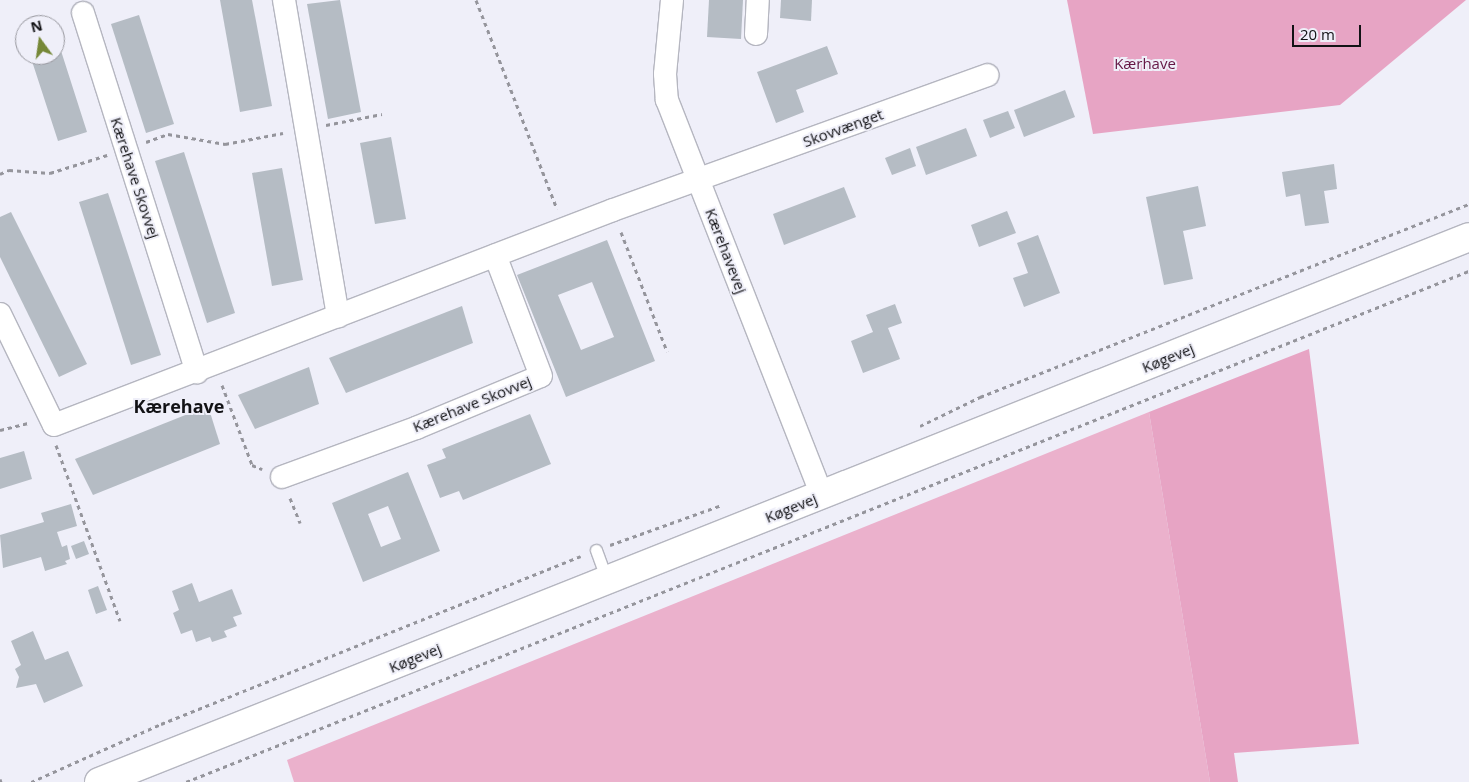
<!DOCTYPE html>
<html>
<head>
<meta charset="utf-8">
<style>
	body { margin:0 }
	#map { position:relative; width:1469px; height:782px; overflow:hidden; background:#efeff9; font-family:"Open Sans",sans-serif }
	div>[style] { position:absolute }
	.green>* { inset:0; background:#ebb1cc }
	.forest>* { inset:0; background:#e7a4c4 }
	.building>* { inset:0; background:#b5bcc4 }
	.path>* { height:3px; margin-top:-1.5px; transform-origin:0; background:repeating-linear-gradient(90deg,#95959c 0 4px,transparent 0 8px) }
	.roads { filter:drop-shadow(1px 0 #b5b6c0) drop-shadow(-1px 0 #b5b6c0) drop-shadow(0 1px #b5b6c0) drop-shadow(0 -1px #b5b6c0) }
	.lane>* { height:11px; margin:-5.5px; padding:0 5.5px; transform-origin:5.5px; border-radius:5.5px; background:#fff }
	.street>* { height:22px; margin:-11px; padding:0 11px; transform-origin:11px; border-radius:11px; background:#fff }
	.secondary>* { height:28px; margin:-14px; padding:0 14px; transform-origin:14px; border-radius:14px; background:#fff }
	span { translate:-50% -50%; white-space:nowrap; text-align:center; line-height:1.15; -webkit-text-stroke:4px #efeff9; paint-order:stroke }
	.park-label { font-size:15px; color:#651745 }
	.street-label { font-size:15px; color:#121215 }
	.quarter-label { font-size:18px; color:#121215; font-weight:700 }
	.north { position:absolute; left:15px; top:15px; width:50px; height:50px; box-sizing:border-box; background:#efeff9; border:1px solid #97979e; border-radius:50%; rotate:346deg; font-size:14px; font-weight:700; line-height:20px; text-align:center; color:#121215 }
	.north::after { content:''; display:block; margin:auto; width:18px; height:22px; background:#768838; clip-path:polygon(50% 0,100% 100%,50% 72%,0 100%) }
	.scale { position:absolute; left:1292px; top:25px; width:69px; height:22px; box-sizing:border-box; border:2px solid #121215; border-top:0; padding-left:6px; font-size:15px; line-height:18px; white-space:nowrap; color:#121215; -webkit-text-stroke:4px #efeff9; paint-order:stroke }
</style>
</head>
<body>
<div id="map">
	<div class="green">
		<i style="clip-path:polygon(1149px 412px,1210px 782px,294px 782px,287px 760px)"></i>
	</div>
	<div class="forest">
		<i style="clip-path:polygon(1067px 0,1466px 0,1340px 105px,1093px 134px)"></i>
		<i style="clip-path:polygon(1309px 349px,1359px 744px,1234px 753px,1238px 782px,1210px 782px,1149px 412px)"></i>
	</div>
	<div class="building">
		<i style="clip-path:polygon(220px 0,252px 0,272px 106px,240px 112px)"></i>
		<i style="clip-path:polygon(340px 0,361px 112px,328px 119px,307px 4px)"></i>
		<i style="clip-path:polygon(709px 0,743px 0,741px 39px,707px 37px)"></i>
		<i style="clip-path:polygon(781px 0,812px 0,811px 21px,780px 18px)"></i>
		<i style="clip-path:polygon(139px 15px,174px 124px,146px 133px,111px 24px)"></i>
		<i style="clip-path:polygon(55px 32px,87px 132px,58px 141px,30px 55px,55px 55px)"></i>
		<i style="clip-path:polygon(827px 46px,838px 74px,796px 90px,804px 112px,776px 123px,757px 72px)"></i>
		<i style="clip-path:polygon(1065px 90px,1075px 117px,1024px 137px,1014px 110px)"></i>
		<i style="clip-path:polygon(1008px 111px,1015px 128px,990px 138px,983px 120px)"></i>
		<i style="clip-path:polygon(966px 128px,977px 156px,926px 175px,916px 147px)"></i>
		<i style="clip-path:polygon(391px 137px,406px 219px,375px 224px,360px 143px)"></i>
		<i style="clip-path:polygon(910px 148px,916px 166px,892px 175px,885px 158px)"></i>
		<i style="clip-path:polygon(184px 152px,235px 313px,207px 323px,155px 161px)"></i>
		<i style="clip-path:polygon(1334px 164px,1337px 189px,1324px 191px,1329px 223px,1305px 226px,1300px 194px,1286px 197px,1282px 172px)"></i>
		<i style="clip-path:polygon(282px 168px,303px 280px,272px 286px,252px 173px)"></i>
		<i style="clip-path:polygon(1198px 186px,1206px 226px,1183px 231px,1193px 279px,1164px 285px,1146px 197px)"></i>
		<i style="clip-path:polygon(844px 187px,856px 217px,784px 245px,773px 214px)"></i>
		<i style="clip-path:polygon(108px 193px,161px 355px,131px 365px,79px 202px)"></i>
		<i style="clip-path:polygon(1007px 211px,1016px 233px,979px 247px,971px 225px)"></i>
		<i style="clip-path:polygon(11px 212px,87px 364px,59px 377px,0 257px,0 217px)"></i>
		<i style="clip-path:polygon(1038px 235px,1060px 293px,1024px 307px,1013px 278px,1028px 273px,1017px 243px)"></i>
		<i style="clip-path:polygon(evenodd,607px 240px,655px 361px,566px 397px,517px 275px,607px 240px,592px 282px,614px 337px,581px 350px,558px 295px,592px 282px)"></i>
		<i style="clip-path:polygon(895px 304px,902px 323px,888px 328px,900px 359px,863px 373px,851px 341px,873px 332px,866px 315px)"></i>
		<i style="clip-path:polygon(462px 306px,473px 343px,346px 393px,329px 358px)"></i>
		<i style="clip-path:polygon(309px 367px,319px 404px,255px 429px,238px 395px)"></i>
		<i style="clip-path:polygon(208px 406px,220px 444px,93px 495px,75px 459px)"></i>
		<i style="clip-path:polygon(530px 414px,551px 464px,463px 500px,459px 491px,440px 498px,427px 465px,446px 458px,442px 449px)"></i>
		<i style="clip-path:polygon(24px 451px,32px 479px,0 489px,0 458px)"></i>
		<i style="clip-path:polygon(evenodd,408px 472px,440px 551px,363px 582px,332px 503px,408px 472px,388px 506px,401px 539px,381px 547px,368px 514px,388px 506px)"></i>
		<i style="clip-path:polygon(71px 504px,77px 526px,57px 532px,62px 547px,67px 545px,70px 559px,65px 561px,67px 564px,45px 571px,41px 557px,3px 568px,0 535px,44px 522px,41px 513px)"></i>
		<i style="clip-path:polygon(84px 541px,89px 554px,76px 559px,71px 546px)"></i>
		<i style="clip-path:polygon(192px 583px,199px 602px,232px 589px,242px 614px,233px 617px,237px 626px,224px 631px,227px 637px,212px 642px,210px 637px,196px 642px,192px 630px,181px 634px,173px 613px,179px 610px,172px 591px)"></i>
		<i style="clip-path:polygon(98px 586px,107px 610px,96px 614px,88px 590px)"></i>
		<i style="clip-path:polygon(33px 631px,45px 660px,68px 651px,83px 686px,44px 703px,36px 684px,16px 688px,19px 677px,15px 669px,21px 665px,11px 641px)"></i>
	</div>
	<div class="path">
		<i style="left:476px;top:0;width:224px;rotate:68.8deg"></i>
		<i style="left:326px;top:125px;width:57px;rotate:-11.1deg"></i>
		<i style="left:146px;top:142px;width:23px;rotate:-20deg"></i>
		<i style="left:168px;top:134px;width:58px;rotate:10deg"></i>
		<i style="left:225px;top:144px;width:59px;rotate:-10.7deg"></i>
		<i style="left:0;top:174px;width:10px;rotate:-24deg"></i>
		<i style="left:9px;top:170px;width:41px;rotate:4.2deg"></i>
		<i style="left:50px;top:173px;width:60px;rotate:-17.5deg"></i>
		<i style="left:621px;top:232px;width:128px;rotate:68.9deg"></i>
		<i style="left:222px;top:385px;width:85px;rotate:69.4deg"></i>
		<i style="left:252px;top:465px;width:11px;rotate:22deg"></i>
		<i style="left:920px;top:426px;width:67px;rotate:-25.8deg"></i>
		<i style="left:980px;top:397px;width:526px;rotate:-21.54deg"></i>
		<i style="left:0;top:430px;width:30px;rotate:-14deg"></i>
		<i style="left:56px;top:445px;width:187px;rotate:70deg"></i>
		<i style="left:290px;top:498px;width:27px;rotate:68deg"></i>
		<i style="left:610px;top:545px;width:119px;rotate:-19.7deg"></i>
		<i style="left:0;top:779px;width:3px;rotate:72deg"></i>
		<i style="left:31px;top:782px;width:142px;rotate:-24deg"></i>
		<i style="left:161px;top:724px;width:452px;rotate:-21.8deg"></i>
		<i style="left:186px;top:782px;width:1381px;rotate:-21.72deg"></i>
	</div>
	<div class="roads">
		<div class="lane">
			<i style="left:596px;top:550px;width:33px;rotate:70deg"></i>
		</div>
		<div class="street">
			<i style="left:284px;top:0;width:321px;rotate:80.3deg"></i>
			<i style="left:672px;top:0;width:74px;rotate:95.4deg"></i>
			<i style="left:665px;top:74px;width:26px;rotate:86deg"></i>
			<i style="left:667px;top:100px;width:425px;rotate:68.6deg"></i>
			<i style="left:83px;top:13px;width:377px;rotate:72.4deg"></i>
			<i style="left:756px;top:34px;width:34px;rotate:-87deg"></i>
			<i style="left:0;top:314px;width:123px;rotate:64.1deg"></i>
			<i style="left:54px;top:425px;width:599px;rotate:-21.04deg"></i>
			<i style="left:613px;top:210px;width:398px;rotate:-19.8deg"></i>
			<i style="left:282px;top:477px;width:143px;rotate:-20.1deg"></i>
			<i style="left:416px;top:428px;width:135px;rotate:-22.6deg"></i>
			<i style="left:541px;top:376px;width:129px;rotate:-110.8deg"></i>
		</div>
		<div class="secondary">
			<i style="left:99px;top:782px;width:1474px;rotate:-21.69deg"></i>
		</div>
	</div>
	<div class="park-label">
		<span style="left:1145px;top:64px">Kærhave</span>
	</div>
	<div class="street-label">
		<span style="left:843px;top:128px;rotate:-20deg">Skovvænget</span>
		<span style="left:135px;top:178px;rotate:72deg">Kærehave Skovvej</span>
		<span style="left:726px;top:251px;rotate:69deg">Kærehavevej</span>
		<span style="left:1168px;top:358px;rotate:-22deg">Køgevej</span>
		<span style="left:472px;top:404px;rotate:-22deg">Kærehave Skovvej</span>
		<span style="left:791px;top:508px;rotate:-22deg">Køgevej</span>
		<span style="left:415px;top:658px;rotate:-22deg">Køgevej</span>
	</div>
	<div class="quarter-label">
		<span style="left:179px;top:406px">Kærehave</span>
	</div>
	<div class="north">N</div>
	<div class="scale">20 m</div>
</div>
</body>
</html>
